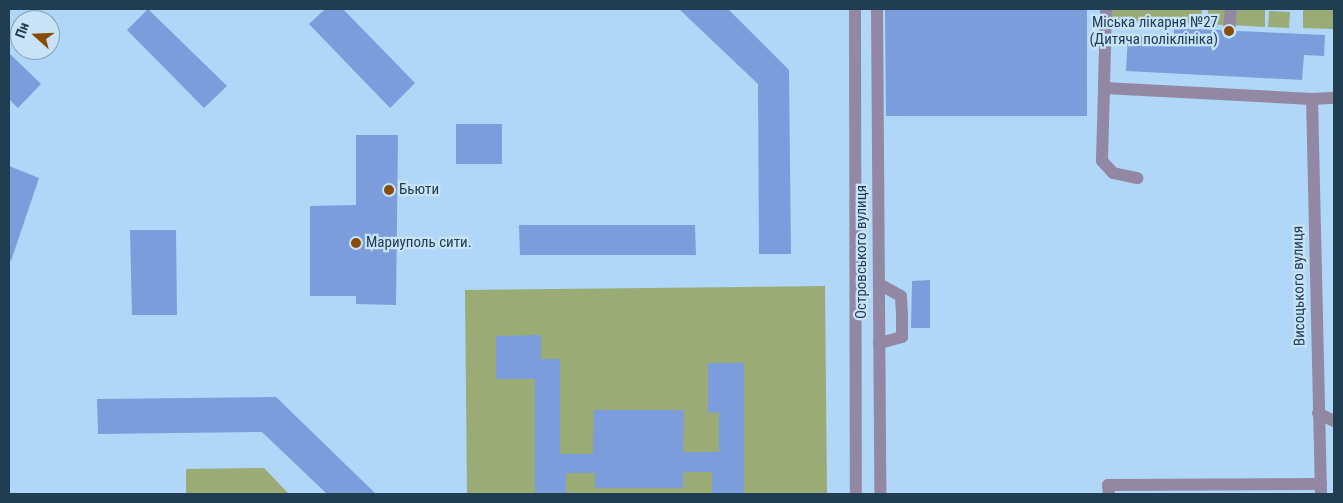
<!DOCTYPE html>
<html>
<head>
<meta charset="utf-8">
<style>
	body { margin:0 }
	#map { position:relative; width:1343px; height:503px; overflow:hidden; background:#b0d7f7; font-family:"Roboto Condensed",sans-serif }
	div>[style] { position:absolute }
	.green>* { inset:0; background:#9aab76 }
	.building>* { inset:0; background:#7b9ddc }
	.minor>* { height:12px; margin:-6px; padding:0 6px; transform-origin:6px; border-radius:6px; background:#9288a4 }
	.dots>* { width:14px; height:14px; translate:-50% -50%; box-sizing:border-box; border:2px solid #c8e3f8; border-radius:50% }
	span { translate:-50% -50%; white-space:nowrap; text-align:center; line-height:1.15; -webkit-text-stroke:4.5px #c8e3f8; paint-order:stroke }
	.poi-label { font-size:15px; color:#213d52 }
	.right { translate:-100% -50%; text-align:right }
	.left { translate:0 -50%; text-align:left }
	.street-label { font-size:15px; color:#213d52 }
	.frame { position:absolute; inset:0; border:10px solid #213d52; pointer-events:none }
	.north { position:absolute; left:10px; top:10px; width:50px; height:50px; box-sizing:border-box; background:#c8e3f8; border:1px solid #85a1b6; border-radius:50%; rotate:290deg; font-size:14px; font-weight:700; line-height:20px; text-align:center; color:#213d52 }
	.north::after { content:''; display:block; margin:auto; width:18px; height:22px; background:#884d05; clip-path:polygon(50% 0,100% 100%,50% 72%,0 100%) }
</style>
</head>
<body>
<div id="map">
	<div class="green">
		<i style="clip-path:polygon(1111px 9px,1202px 9px,1201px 24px,1111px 20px)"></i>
		<i style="clip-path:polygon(1208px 9px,1226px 9px,1225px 25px,1207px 24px)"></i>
		<i style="clip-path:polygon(1233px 9px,1265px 9px,1265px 27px,1232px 25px)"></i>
		<i style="clip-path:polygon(1303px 9px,1334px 9px,1334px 29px,1303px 28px)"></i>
		<i style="clip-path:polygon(1269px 11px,1290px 12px,1289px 28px,1268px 27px)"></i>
		<i style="clip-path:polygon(825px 286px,827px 494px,467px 494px,465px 290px)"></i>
		<i style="clip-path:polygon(264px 468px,289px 494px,186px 494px,186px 469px)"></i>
	</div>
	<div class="building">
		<i style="clip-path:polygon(148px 9px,227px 86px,204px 108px,127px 30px)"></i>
		<i style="clip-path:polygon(325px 9px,343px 9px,415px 83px,390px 108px,309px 24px)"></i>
		<i style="clip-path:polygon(679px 9px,728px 9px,789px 70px,791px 254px,759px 254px,758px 84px)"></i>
		<i style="clip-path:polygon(885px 9px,1087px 9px,1087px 116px,886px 116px)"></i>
		<i style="clip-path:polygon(1174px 28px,1221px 30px,1224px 37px,1229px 39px,1235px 36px,1237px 31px,1325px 35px,1324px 56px,1304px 55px,1302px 80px,1126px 71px,1128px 36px,1174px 38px)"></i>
		<i style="clip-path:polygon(9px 53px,41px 84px,18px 108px,9px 99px)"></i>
		<i style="clip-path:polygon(456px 124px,502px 124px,502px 164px,456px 164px)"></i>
		<i style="clip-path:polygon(356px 135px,398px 135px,396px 305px,356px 304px,356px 296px,310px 296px,310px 206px,356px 205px)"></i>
		<i style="clip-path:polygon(9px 166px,39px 178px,11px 261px,9px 260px)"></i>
		<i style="clip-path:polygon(519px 225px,695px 225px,696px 255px,520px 255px)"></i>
		<i style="clip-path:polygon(130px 230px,176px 230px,177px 315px,132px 315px)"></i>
		<i style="clip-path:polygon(930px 280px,930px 328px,911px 328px,912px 281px)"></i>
		<i style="clip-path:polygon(541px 335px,541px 359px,560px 359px,560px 454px,593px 454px,594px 410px,684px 410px,683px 452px,719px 452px,719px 412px,708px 413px,708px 363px,744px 363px,744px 494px,712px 494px,712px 472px,683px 472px,683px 488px,595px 488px,595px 473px,566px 473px,566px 494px,535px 494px,535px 379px,496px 379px,496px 336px)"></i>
		<i style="clip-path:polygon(276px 397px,376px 494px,327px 494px,262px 432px,98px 434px,97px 399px)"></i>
	</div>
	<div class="minor">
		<i style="left:855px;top:9px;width:485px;rotate:89.9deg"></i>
		<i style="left:877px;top:9px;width:485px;rotate:89.6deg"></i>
		<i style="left:1106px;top:9px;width:79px;rotate:91.5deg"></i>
		<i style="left:1104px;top:88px;width:208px;rotate:3deg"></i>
		<i style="left:1229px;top:31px;width:22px;rotate:-85deg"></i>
		<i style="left:1104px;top:88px;width:73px;rotate:91.6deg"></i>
		<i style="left:1102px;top:161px;width:16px;rotate:47deg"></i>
		<i style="left:1113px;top:173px;width:25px;rotate:12deg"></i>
		<i style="left:879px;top:284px;width:25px;rotate:29deg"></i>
		<i style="left:901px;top:296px;width:18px;rotate:87deg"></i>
		<i style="left:902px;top:314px;width:23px;rotate:90deg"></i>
		<i style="left:902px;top:337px;width:24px;rotate:165deg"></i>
		<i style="left:1318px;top:413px;width:18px;rotate:27deg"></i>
		<i style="left:1109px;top:494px;width:9px;rotate:-96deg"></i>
		<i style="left:1108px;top:485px;width:213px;rotate:-0.3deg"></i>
		<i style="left:1321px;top:494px;width:395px;rotate:-91.3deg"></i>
		<i style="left:1312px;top:99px;width:22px;rotate:-3deg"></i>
	</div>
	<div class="dots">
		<i style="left:1229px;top:31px;background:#884d05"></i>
		<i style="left:389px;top:190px;background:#884d05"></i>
		<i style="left:356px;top:243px;background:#884d05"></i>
	</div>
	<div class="poi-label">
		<span class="right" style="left:1218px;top:31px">Міська лікарня №27<br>(Дитяча поліклініка)</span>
		<span class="left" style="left:399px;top:190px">Бьюти</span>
		<span class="left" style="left:366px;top:243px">Мариуполь сити.</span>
	</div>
	<div class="street-label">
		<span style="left:862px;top:252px;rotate:-90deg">Островського вулиця</span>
		<span style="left:1299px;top:286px;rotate:-91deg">Висоцького вулиця</span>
	</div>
	<div class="frame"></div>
	<div class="north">Пн</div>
</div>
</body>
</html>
